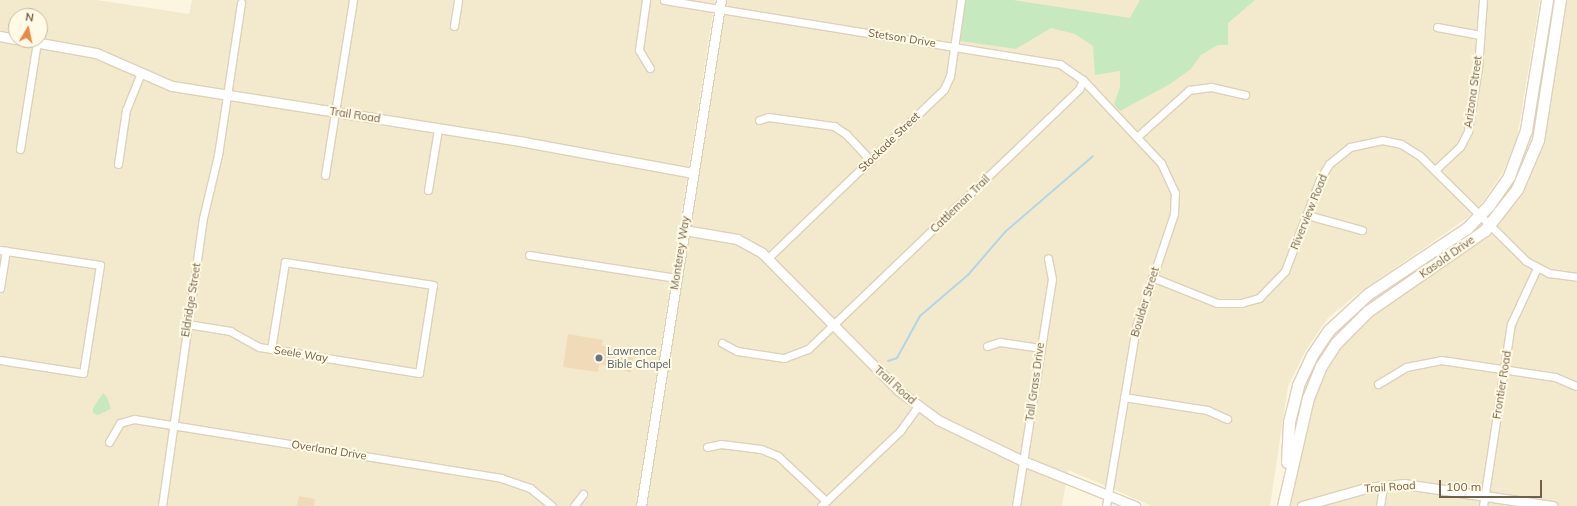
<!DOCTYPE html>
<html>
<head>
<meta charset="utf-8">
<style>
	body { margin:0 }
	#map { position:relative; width:1577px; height:506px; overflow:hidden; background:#fcf6e0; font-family:Mulish,sans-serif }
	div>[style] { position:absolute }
	.residential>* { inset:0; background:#f3eace }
	.green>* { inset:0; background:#c7e9bf }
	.stream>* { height:2px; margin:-1px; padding:0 1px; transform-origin:1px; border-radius:1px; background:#b5d4e5 }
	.building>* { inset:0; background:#f1dab7 }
	.roads { filter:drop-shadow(1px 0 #ddd1ba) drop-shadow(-1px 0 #ddd1ba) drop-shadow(0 1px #ddd1ba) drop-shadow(0 -1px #ddd1ba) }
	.minor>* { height:7px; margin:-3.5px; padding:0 3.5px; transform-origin:3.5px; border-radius:3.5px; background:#fff }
	.tertiary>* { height:9px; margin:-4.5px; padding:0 4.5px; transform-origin:4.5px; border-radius:4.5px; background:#fff }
	.secondary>* { height:11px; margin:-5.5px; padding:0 5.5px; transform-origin:5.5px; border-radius:5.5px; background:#fff }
	.dots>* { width:11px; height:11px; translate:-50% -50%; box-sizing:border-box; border:2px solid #fffae5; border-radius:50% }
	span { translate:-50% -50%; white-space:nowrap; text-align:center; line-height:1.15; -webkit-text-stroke:4px #fffae5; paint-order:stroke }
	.street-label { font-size:11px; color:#725f48 }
	.worship-label { font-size:11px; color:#5b616d }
	.left { translate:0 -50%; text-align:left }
	.north { position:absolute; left:8px; top:8px; width:40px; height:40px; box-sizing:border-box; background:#fffae5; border:1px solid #c7bca6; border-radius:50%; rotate:9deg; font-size:11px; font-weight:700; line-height:16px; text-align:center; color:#725f48 }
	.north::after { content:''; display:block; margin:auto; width:14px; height:18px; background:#e68944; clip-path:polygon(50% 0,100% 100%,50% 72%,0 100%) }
	.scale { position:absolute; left:1439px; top:480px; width:103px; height:18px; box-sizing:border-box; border:2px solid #725f48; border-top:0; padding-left:5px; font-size:12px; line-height:14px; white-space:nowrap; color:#725f48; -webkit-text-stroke:3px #fffae5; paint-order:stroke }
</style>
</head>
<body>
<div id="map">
	<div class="residential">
		<i style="clip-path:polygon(evenodd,0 0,97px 0,189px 14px,192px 0,715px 0,636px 506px,0 506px,0 0,16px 16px,40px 16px,40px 40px,16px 40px,16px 16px)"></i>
		<i style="clip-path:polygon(725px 0,1540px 0,1517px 138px,1503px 172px,1482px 203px,1467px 218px,1356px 295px,1328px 318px,1306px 350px,1288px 386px,1270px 506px,1152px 506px,1068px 470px,1062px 506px,647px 506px)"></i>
		<i style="clip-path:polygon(1560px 0,1577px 0,1577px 506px,1283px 506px,1308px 398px,1346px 332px,1477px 236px,1526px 172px)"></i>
	</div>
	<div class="green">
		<i style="clip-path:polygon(965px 0,1013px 0,1130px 18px,1140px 0,1255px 0,1228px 23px,1228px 45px,1218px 45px,1201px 55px,1191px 69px,1170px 84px,1120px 111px,1114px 104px,1120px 87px,1120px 71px,1095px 75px,1093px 46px,1075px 34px,1051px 28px,1016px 49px,960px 41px)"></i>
		<i style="clip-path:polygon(103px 393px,107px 397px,111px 409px,98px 415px,93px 413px,93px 408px)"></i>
	</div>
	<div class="stream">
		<i style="left:888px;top:361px;width:9px;rotate:-18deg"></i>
		<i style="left:897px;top:358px;width:48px;rotate:-61.3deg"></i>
		<i style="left:920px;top:316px;width:63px;rotate:-40.5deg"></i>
		<i style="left:968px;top:275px;width:57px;rotate:-49.3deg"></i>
		<i style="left:1005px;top:232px;width:116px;rotate:-40.8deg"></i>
	</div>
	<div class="building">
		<i style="clip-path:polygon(568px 334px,603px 340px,602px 345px,614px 350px,634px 351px,631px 373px,612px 366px,599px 365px,598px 372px,563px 367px)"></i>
		<i style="clip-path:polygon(299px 496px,315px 499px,314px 506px,297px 506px)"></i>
	</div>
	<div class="roads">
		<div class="minor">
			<i style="left:646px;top:0;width:50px;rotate:98deg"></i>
			<i style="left:639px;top:50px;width:21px;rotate:59deg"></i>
			<i style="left:664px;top:0;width:401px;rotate:9.2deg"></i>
			<i style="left:1060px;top:64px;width:28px;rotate:35deg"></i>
			<i style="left:1083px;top:80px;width:114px;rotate:46.8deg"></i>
			<i style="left:1161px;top:163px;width:33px;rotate:65deg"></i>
			<i style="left:1175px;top:193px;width:21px;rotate:93deg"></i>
			<i style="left:1174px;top:214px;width:119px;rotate:108.6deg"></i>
			<i style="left:1136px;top:327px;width:181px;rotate:99.5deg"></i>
			<i style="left:454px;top:26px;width:26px;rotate:-81deg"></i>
			<i style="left:1437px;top:27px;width:44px;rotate:10.5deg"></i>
			<i style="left:759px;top:120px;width:9px;rotate:-18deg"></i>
			<i style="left:768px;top:117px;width:67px;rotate:7.8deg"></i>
			<i style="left:834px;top:126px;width:14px;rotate:34deg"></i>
			<i style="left:846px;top:134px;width:35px;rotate:47deg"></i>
			<i style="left:1138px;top:136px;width:69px;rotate:-42deg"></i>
			<i style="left:1189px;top:90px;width:22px;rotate:-8deg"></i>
			<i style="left:1211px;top:87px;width:35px;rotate:13deg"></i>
			<i style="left:20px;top:149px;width:108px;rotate:-81deg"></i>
			<i style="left:118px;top:164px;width:55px;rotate:-81.6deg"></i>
			<i style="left:126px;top:110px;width:40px;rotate:-68deg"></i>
			<i style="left:1435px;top:170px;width:34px;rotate:-43deg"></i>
			<i style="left:1460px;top:147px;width:18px;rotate:-63deg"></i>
			<i style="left:1468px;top:131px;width:64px;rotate:-81deg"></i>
			<i style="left:1478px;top:68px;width:68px;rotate:-85.8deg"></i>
			<i style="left:325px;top:175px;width:177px;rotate:-80.9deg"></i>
			<i style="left:428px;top:190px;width:62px;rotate:-80.7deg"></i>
			<i style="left:1307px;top:215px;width:57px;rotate:15.3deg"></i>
			<i style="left:0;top:250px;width:101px;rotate:8.5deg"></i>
			<i style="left:100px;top:265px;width:109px;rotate:98.9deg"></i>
			<i style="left:83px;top:373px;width:84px;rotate:-171.1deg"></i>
			<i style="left:529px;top:255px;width:149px;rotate:8.9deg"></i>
			<i style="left:768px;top:258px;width:244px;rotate:-43.8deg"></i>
			<i style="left:944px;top:89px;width:14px;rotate:-65deg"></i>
			<i style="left:950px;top:76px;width:77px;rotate:-81.8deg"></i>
			<i style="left:1152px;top:277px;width:70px;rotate:21.8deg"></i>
			<i style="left:1217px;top:303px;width:24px"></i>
			<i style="left:1241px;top:303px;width:19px;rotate:-16deg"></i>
			<i style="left:1259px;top:298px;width:37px;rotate:-46deg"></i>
			<i style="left:1285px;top:271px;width:98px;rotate:-69.2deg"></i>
			<i style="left:1320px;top:179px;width:17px;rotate:-59deg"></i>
			<i style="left:1329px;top:164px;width:27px;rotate:-39deg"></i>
			<i style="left:1350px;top:147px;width:33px;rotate:-12deg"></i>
			<i style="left:1382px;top:140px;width:19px;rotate:12deg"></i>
			<i style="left:1401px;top:144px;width:22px;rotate:32deg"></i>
			<i style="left:1420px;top:156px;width:149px;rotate:44.7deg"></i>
			<i style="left:1526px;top:261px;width:26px;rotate:28deg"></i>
			<i style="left:1549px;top:273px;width:28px;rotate:8deg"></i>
			<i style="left:0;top:288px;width:38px;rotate:-81deg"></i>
			<i style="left:187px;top:324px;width:44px;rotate:9.2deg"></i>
			<i style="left:230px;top:331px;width:33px;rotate:29deg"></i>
			<i style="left:259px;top:347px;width:12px;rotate:9deg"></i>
			<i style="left:271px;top:349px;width:150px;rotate:9.2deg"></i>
			<i style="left:419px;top:373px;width:89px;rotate:-81deg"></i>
			<i style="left:433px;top:285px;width:150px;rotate:-171.2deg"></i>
			<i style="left:285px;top:262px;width:88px;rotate:99.1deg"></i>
			<i style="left:722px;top:343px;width:17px;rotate:28deg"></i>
			<i style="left:737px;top:351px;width:48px;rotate:8.5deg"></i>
			<i style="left:784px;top:358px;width:26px;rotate:-21deg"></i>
			<i style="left:808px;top:349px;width:376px;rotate:-43.8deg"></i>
			<i style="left:1079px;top:89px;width:10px;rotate:-66deg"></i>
			<i style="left:987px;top:346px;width:14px;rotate:-17deg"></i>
			<i style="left:1000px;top:342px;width:40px;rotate:8.5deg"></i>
			<i style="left:1378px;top:384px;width:33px;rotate:-31deg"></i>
			<i style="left:1406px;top:367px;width:36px;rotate:-11deg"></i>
			<i style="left:1441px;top:360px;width:115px;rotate:8.5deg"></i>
			<i style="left:1555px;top:377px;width:23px;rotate:23deg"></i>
			<i style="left:1124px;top:397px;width:84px;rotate:8.9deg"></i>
			<i style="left:1207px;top:410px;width:22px;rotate:24deg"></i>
			<i style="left:109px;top:442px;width:22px;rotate:-60deg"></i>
			<i style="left:120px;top:423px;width:15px;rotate:-16deg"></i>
			<i style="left:134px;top:419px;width:372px;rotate:9.1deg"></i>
			<i style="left:501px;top:478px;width:31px;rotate:19deg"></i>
			<i style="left:530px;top:488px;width:28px;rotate:39deg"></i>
			<i style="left:707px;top:447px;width:14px;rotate:-12deg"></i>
			<i style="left:721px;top:444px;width:40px;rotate:7.1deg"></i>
			<i style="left:761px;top:449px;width:18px;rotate:22deg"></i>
			<i style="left:778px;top:456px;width:66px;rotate:43.2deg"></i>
			<i style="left:162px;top:506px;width:291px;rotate:-81.9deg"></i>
			<i style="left:203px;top:218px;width:65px;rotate:-76.6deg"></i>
			<i style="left:218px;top:155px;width:154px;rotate:-81.4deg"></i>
			<i style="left:574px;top:506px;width:15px;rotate:-53deg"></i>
			<i style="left:821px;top:506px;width:109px;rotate:-43.5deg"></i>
			<i style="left:900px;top:431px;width:31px;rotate:-54deg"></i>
			<i style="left:1016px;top:506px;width:230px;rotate:-81deg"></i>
			<i style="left:1052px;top:279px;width:21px;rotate:-101deg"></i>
			<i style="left:1380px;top:506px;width:20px;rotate:-81deg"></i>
			<i style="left:1483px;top:506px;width:184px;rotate:-81.3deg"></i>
			<i style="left:1511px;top:324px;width:62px;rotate:-65.1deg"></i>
		</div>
		<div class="tertiary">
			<i style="left:0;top:36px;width:16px;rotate:11deg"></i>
			<i style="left:23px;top:40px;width:74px;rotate:10.1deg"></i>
			<i style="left:96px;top:53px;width:83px;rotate:23.5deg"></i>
			<i style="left:172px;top:86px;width:356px;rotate:9deg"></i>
			<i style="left:524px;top:142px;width:172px;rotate:10.4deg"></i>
			<i style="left:684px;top:230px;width:54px;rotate:9.6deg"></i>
			<i style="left:737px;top:239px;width:29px;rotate:29deg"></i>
			<i style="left:762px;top:253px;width:194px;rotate:45.2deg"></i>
			<i style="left:899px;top:391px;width:49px;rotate:36.6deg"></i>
			<i style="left:938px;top:420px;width:94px;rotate:25.8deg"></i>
			<i style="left:1023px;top:461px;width:121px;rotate:21.9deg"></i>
			<i style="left:641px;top:506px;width:512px;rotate:-81.02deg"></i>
			<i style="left:1302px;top:506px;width:66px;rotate:-15.7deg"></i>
			<i style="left:1366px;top:488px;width:39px;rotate:-6deg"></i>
			<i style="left:1405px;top:484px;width:149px;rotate:8.5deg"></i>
		</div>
		<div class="secondary">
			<i style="left:1287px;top:462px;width:40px;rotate:-87.1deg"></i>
			<i style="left:1289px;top:422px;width:38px;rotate:-76deg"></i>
			<i style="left:1298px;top:385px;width:33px;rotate:-65deg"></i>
			<i style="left:1312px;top:355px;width:30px;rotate:-56deg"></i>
			<i style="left:1329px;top:330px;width:53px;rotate:-42.7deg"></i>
			<i style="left:1368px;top:294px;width:119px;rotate:-33.7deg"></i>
			<i style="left:1467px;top:228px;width:32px;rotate:-46deg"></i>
			<i style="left:1489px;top:205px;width:35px;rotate:-55deg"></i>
			<i style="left:1509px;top:176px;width:49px;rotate:-69.7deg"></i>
			<i style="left:1526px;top:130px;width:132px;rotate:-80.8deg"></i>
			<i style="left:1283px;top:506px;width:111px;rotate:-77deg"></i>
			<i style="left:1308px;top:398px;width:35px;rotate:-68deg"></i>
			<i style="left:1321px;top:366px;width:27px;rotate:-57deg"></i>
			<i style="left:1336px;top:343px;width:45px;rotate:-45deg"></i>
			<i style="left:1368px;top:311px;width:142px;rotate:-34.7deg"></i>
			<i style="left:1485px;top:230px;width:52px;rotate:-52deg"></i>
			<i style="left:1517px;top:189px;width:53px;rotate:-66.8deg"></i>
			<i style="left:1538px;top:140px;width:142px;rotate:-81.1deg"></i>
		</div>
	</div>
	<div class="dots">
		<i style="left:599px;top:358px;background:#6b7280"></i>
	</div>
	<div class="street-label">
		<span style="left:902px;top:38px;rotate:9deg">Stetson Drive</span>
		<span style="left:1473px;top:92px;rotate:-82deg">Arizona Street</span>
		<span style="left:355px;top:115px;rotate:9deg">Trail Road</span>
		<span style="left:889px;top:142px;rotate:-44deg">Stockade Street</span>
		<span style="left:960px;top:204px;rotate:-44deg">Cattleman Trail</span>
		<span style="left:1309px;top:212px;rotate:-68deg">Riverview Road</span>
		<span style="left:680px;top:253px;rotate:-81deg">Monterey Way</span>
		<span style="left:1447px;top:257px;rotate:-35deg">Kasold Drive</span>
		<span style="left:191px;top:300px;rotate:-81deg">Eldridge Street</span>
		<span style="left:1145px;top:302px;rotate:-73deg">Boulder Street</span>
		<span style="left:301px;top:354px;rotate:9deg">Seele Way</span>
		<span style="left:1035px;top:382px;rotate:-82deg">Tall Grass Drive</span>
		<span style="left:895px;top:385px;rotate:42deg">Trail Road</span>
		<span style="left:1502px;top:385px;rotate:-81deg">Frontier Road</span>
		<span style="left:329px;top:450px;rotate:9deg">Overland Drive</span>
		<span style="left:1390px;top:487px;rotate:-4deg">Trail Road</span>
	</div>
	<div class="worship-label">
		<span class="left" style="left:607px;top:358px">Lawrence<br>Bible Chapel</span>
	</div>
	<div class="north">N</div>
	<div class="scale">100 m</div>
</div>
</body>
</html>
